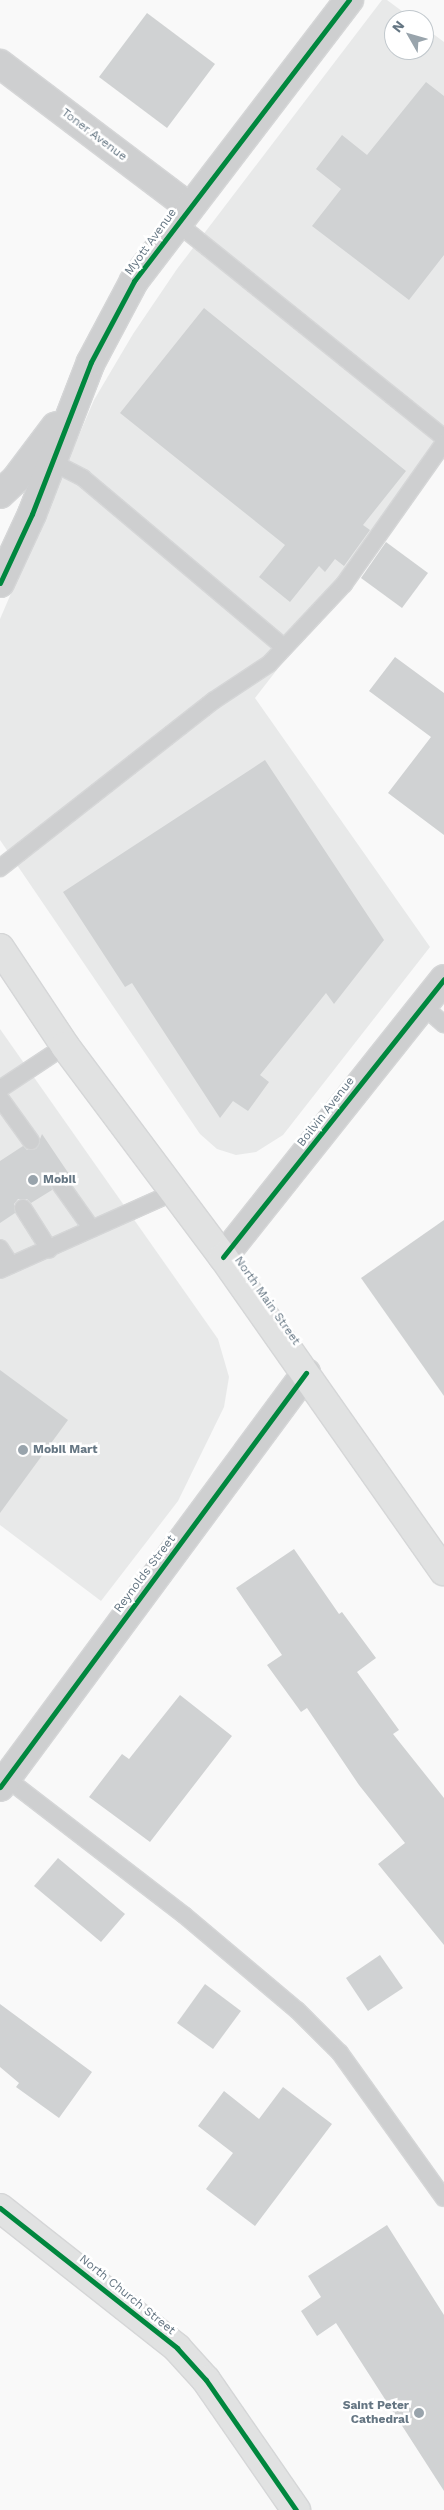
<!DOCTYPE html>
<html>
<head>
<meta charset="utf-8">
<style>
	body { margin:0 }
	#map { position:relative; width:444px; height:2510px; overflow:hidden; background:#f9f9f9; font-family:"Work Sans",sans-serif }
	div>[style] { position:absolute }
	.built>* { inset:0; background:#e8e9e9 }
	.building>* { inset:0; background:#d0d2d3 }
	.roads { filter:drop-shadow(1px 0 #d5d6d7) drop-shadow(-1px 0 #d5d6d7) drop-shadow(0 1px #d5d6d7) drop-shadow(0 -1px #d5d6d7) }
	.lane>* { height:16px; margin:-8px; padding:0 8px; transform-origin:8px; border-radius:8px; background:#cecfd0 }
	.street>* { height:28px; margin:-14px; padding:0 14px; transform-origin:14px; border-radius:14px; background:#cecfd0 }
	.secondary>* { height:28px; margin:-14px; padding:0 14px; transform-origin:14px; border-radius:14px; background:#e1e2e2 }
	.primary>* { height:28px; margin:-14px; padding:0 14px; transform-origin:14px; border-radius:14px; background:#e1e2e2 }
	.cycleway>* { height:5px; margin:-2.5px; padding:0 2.5px; transform-origin:2.5px; border-radius:2.5px; background:#00873e }
	.dots>* { width:14px; height:14px; translate:-50% -50%; box-sizing:border-box; border:2px solid #fff; border-radius:50% }
	span { translate:-50% -50%; white-space:nowrap; text-align:center; line-height:1.15; -webkit-text-stroke:5px #fff; paint-order:stroke }
	.street-label { font-size:12px; color:#657683 }
	.poi-label { font-size:12px; color:#657683; font-weight:700 }
	.left { translate:0 -50%; text-align:left }
	.right { translate:-100% -50%; text-align:right }
	.north { position:absolute; left:384px; top:10px; width:50px; height:50px; box-sizing:border-box; background:#fff; border:1px solid #c1c8cd; border-radius:50%; rotate:308deg; font-size:14px; font-weight:700; line-height:20px; text-align:center; color:#657683 }
	.north::after { content:''; display:block; margin:auto; width:18px; height:22px; background:#99a4ac; clip-path:polygon(50% 0,100% 100%,50% 72%,0 100%) }
</style>
</head>
<body>
<div id="map">
	<div class="built">
		<i style="clip-path:polygon(382px 0,387px 0,414px 20px,394px 20px,394px 50px,424px 50px,424px 27px,444px 42px,444px 455px,255px 698px,430px 947px,283px 1135px,256px 1152px,236px 1155px,217px 1149px,200px 1134px,0 840px,0 619px,94px 400px,133px 334px,177px 269px)"></i>
		<i style="clip-path:polygon(0 1029px,218px 1339px,229px 1377px,224px 1407px,178px 1501px,101px 1601px,0 1525px)"></i>
	</div>
	<div class="building">
		<i style="clip-path:polygon(147px 13px,215px 64px,167px 128px,99px 77px)"></i>
		<i style="clip-path:polygon(426px 82px,444px 96px,444px 255px,409px 300px,312px 226px,341px 189px,316px 169px,342px 135px,367px 155px)"></i>
		<i style="clip-path:polygon(204px 308px,406px 471px,363px 525px,370px 530px,344px 566px,335px 559px,325px 572px,319px 566px,290px 602px,259px 577px,285px 545px,120px 413px)"></i>
		<i style="clip-path:polygon(386px 542px,428px 573px,402px 608px,361px 578px)"></i>
		<i style="clip-path:polygon(395px 657px,444px 693px,444px 835px,388px 793px,431px 737px,369px 691px)"></i>
		<i style="clip-path:polygon(265px 760px,384px 940px,334px 1004px,326px 993px,260px 1075px,269px 1082px,248px 1111px,233px 1101px,220px 1118px,132px 983px,125px 987px,63px 892px)"></i>
		<i style="clip-path:polygon(42px 1134px,71px 1177px,55px 1176px,51px 1180px,52px 1190px,31px 1203px,27px 1199px,18px 1199px,14px 1204px,15px 1213px,0 1223px,0 1161px,23px 1146px,27px 1150px,36px 1149px)"></i>
		<i style="clip-path:polygon(444px 1220px,444px 1396px,361px 1278px)"></i>
		<i style="clip-path:polygon(0 1370px,68px 1420px,0 1513px)"></i>
		<i style="clip-path:polygon(294px 1549px,339px 1614px,342px 1612px,376px 1658px,357px 1672px,399px 1730px,393px 1734px,444px 1798px,444px 1945px,378px 1864px,405px 1843px,359px 1785px,307px 1708px,301px 1712px,267px 1665px,282px 1655px,236px 1588px)"></i>
		<i style="clip-path:polygon(180px 1695px,232px 1736px,150px 1842px,89px 1797px,122px 1754px,129px 1759px)"></i>
		<i style="clip-path:polygon(58px 1858px,125px 1914px,101px 1942px,34px 1886px)"></i>
		<i style="clip-path:polygon(380px 1955px,403px 1988px,368px 2011px,346px 1978px)"></i>
		<i style="clip-path:polygon(205px 1984px,241px 2011px,213px 2049px,177px 2023px)"></i>
		<i style="clip-path:polygon(0 2004px,92px 2072px,59px 2118px,16px 2087px,19px 2083px,0 2067px)"></i>
		<i style="clip-path:polygon(283px 2087px,332px 2124px,255px 2226px,206px 2189px,233px 2153px,198px 2126px,224px 2091px,259px 2119px)"></i>
		<i style="clip-path:polygon(387px 2225px,444px 2315px,444px 2491px,336px 2323px,317px 2336px,301px 2311px,321px 2297px,308px 2276px)"></i>
	</div>
	<div class="roads">
		<div class="lane">
			<i style="left:177px;top:223px;width:343px;rotate:38.8deg"></i>
			<i style="left:52px;top:462px;width:35px;rotate:27deg"></i>
			<i style="left:83px;top:478px;width:263px;rotate:40.1deg"></i>
			<i style="left:0;top:868px;width:271px;rotate:-38.1deg"></i>
			<i style="left:213px;top:701px;width:67px;rotate:-33.5deg"></i>
			<i style="left:269px;top:664px;width:110px;rotate:-46.8deg"></i>
			<i style="left:344px;top:584px;width:173px;rotate:-54.7deg"></i>
			<i style="left:423px;top:1006px;width:28px;rotate:41deg"></i>
			<i style="left:0;top:1089px;width:78px;rotate:-33.5deg"></i>
			<i style="left:0;top:1098px;width:53px;rotate:54.2deg"></i>
			<i style="left:60px;top:1184px;width:55px;rotate:54.6deg"></i>
			<i style="left:23px;top:1208px;width:49px;rotate:57.6deg"></i>
			<i style="left:0;top:1248px;width:20px;rotate:57deg"></i>
			<i style="left:0;top:1270px;width:191px;rotate:-24.1deg"></i>
			<i style="left:6px;top:1778px;width:225px;rotate:37.6deg"></i>
			<i style="left:184px;top:1915px;width:148px;rotate:40.1deg"></i>
			<i style="left:297px;top:2010px;width:61px;rotate:45deg"></i>
			<i style="left:340px;top:2053px;width:178px;rotate:54.4deg"></i>
		</div>
		<div class="street">
			<i style="left:0;top:64px;width:237px;rotate:37.1deg"></i>
			<i style="left:0;top:494px;width:22px;rotate:-43deg"></i>
			<i style="left:16px;top:479px;width:66px;rotate:-53deg"></i>
			<i style="left:0;top:583px;width:76px;rotate:-65.1deg"></i>
			<i style="left:32px;top:514px;width:163px;rotate:-68.8deg"></i>
			<i style="left:91px;top:362px;width:92px;rotate:-62deg"></i>
			<i style="left:134px;top:281px;width:354px;rotate:-52.6deg"></i>
			<i style="left:223px;top:1257px;width:355px;rotate:-51.5deg"></i>
			<i style="left:0;top:1787px;width:515px;rotate:-53.53deg"></i>
		</div>
		<div class="secondary">
			<i style="left:0;top:2208px;width:226px;rotate:38.3deg"></i>
			<i style="left:177px;top:2348px;width:43px;rotate:47.8deg"></i>
			<i style="left:206px;top:2380px;width:158px;rotate:55.3deg"></i>
		</div>
		<div class="primary">
			<i style="left:0;top:948px;width:118px;rotate:56.4deg"></i>
			<i style="left:65px;top:1046px;width:264px;rotate:53.2deg"></i>
			<i style="left:223px;top:1257px;width:384px;rotate:54.9deg"></i>
		</div>
	</div>
	<div class="cycleway">
		<i style="left:0;top:583px;width:76px;rotate:-65.1deg"></i>
		<i style="left:32px;top:514px;width:163px;rotate:-68.8deg"></i>
		<i style="left:91px;top:362px;width:92px;rotate:-62deg"></i>
		<i style="left:134px;top:281px;width:354px;rotate:-52.6deg"></i>
		<i style="left:223px;top:1257px;width:355px;rotate:-51.5deg"></i>
		<i style="left:0;top:1787px;width:515px;rotate:-53.53deg"></i>
		<i style="left:0;top:2208px;width:226px;rotate:38.3deg"></i>
		<i style="left:177px;top:2348px;width:43px;rotate:47.8deg"></i>
		<i style="left:206px;top:2380px;width:158px;rotate:55.3deg"></i>
	</div>
	<div class="dots">
		<i style="left:33px;top:1180px;background:#99a4ac"></i>
		<i style="left:23px;top:1450px;background:#99a4ac"></i>
		<i style="left:419px;top:2413px;background:#99a4ac"></i>
	</div>
	<div class="street-label">
		<span style="left:94px;top:135px;rotate:37deg">Toner Avenue</span>
		<span style="left:151px;top:242px;rotate:-54deg">Myott Avenue</span>
		<span style="left:326px;top:1112px;rotate:-52deg">Boilvin Avenue</span>
		<span style="left:267px;top:1301px;rotate:55deg">North Main Street</span>
		<span style="left:145px;top:1574px;rotate:-53deg">Reynolds Street</span>
		<span style="left:127px;top:2295px;rotate:39deg">North Church Street</span>
	</div>
	<div class="poi-label">
		<span class="left" style="left:43px;top:1180px">Mobil</span>
		<span class="left" style="left:33px;top:1450px">Mobil Mart</span>
		<span class="right" style="left:409px;top:2413px">Saint Peter<br>Cathedral</span>
	</div>
	<div class="north">N</div>
</div>
</body>
</html>
